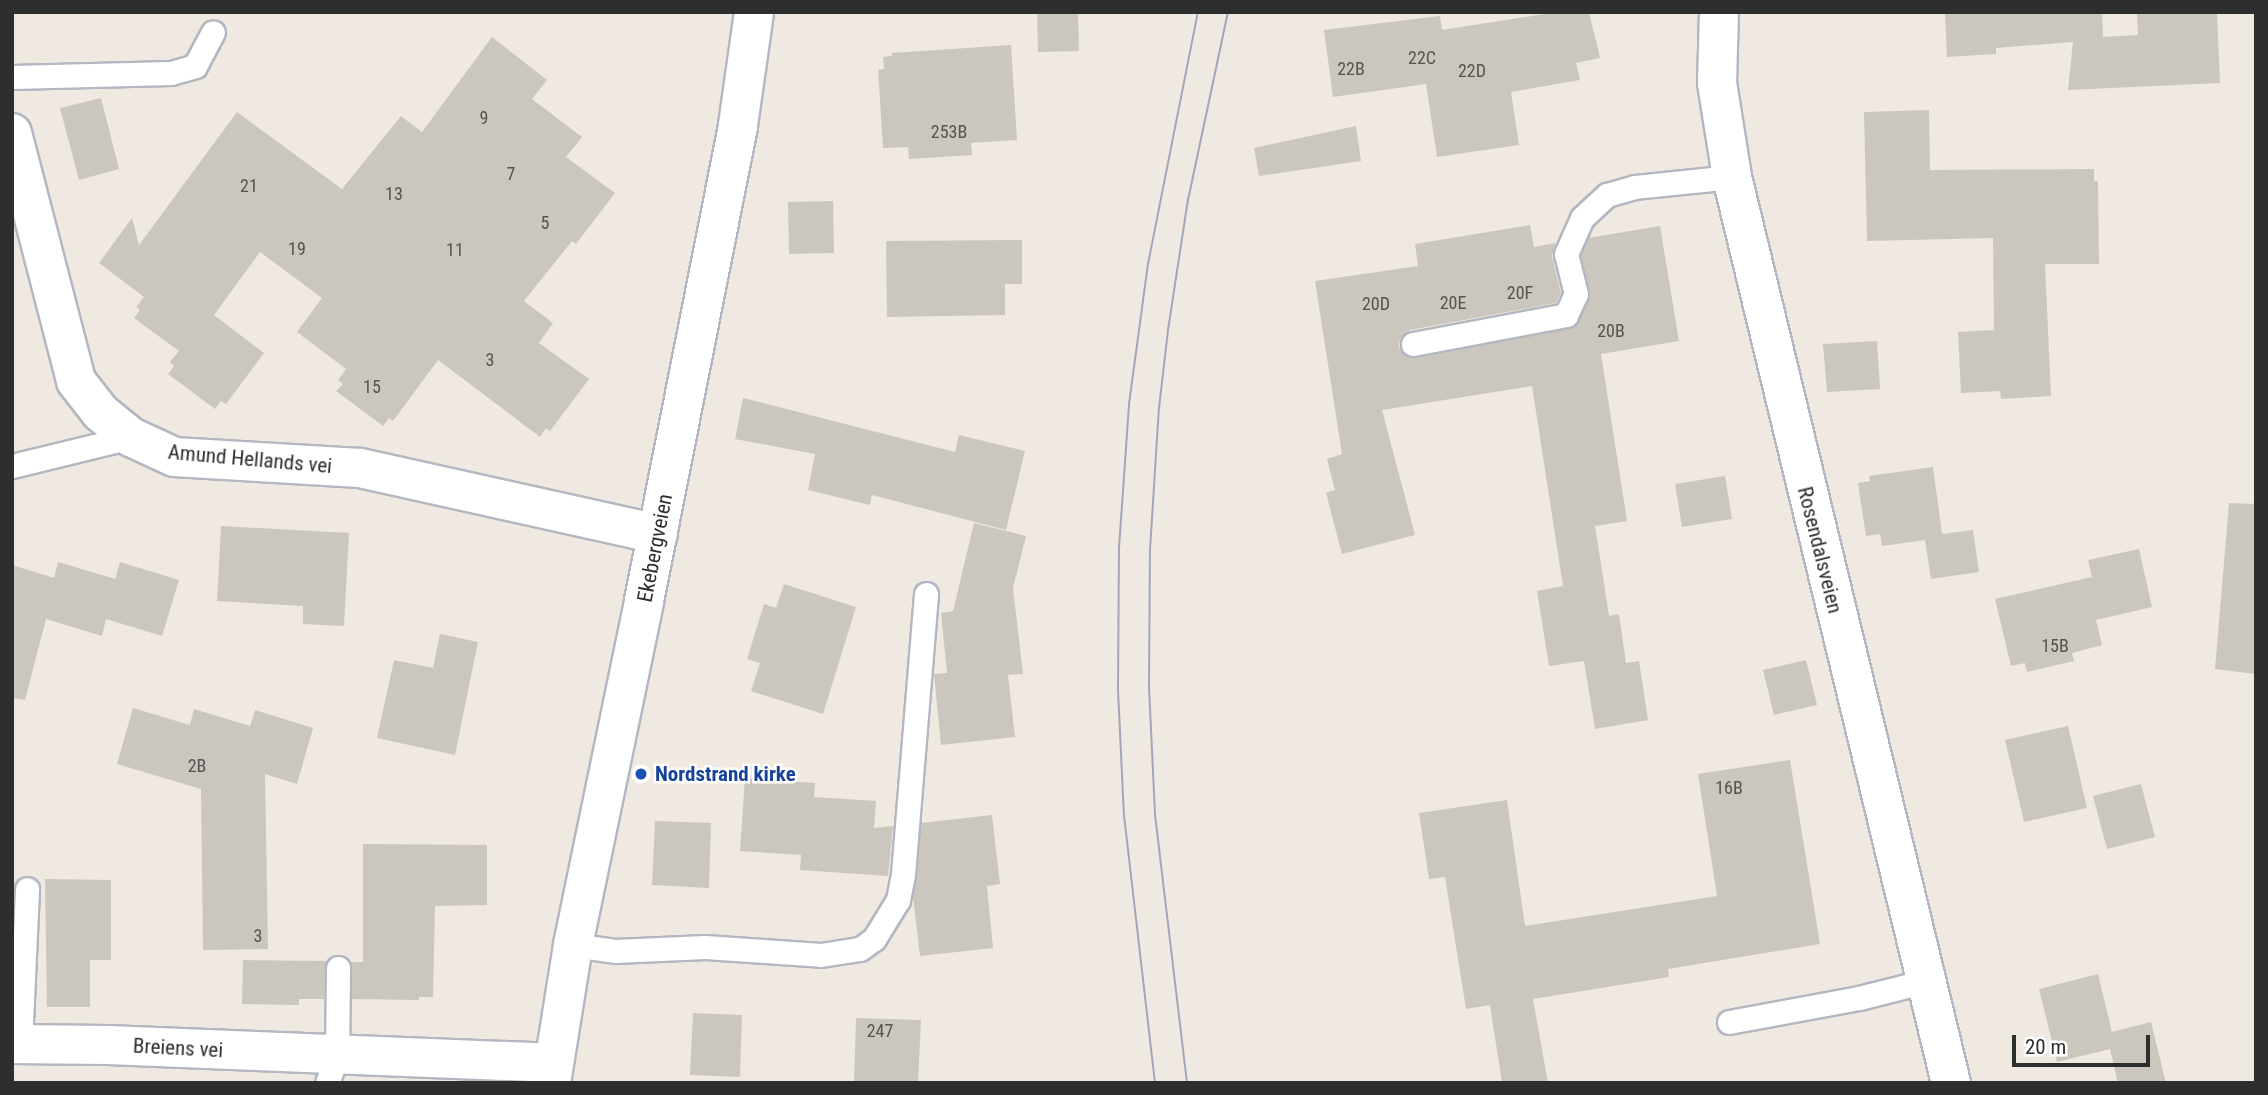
<!DOCTYPE html>
<html>
<head>
<meta charset="utf-8">
<style>
	body { margin:0 }
	#map { position:relative; width:2268px; height:1095px; overflow:hidden; background:#efe9e1; font-family:"Roboto Condensed",sans-serif }
	div>[style] { position:absolute }
	.building>* { inset:0; background:#cbc7bf }
	.roads { filter:drop-shadow(2px 0 #b4b7c1) drop-shadow(-2px 0 #b4b7c1) drop-shadow(0 2px #b4b7c1) drop-shadow(0 -2px #b4b7c1) }
	.lane>* { height:23px; margin:-11.5px; padding:0 11.5px; transform-origin:11.5px; border-radius:11.5px; background:#fff }
	.street>* { height:38px; margin:-19px; padding:0 19px; transform-origin:19px; border-radius:19px; background:#fff }
	.secondary>* { height:38px; margin:-19px; padding:0 19px; transform-origin:19px; border-radius:19px; background:#fff }
	.tram>* { height:2px; margin:-1px; padding:0 1px; transform-origin:1px; border-radius:1px; background:#a3a6b8 }
	.dots>* { width:19px; height:19px; translate:-50% -50%; box-sizing:border-box; border:4px solid #fff; border-radius:50% }
	span { translate:-50% -50%; white-space:nowrap; text-align:center; line-height:1.15; -webkit-text-stroke:5px #fff; paint-order:stroke }
	.number-label { font-size:18px; color:#555452 }
	.number-label span { -webkit-text-stroke-width:0 }
	.street-label { font-size:21px; color:#2e2e2e }
	.transit-label { font-size:21px; color:#164399; font-weight:700 }
	.left { translate:0 -50%; text-align:left }
	.frame { position:absolute; inset:0; border:14px solid #2e2e2e; pointer-events:none }
	.scale { position:absolute; left:2012px; top:1035px; width:138px; height:32px; box-sizing:border-box; border:4px solid #2e2e2e; border-top:0; padding-left:9px; font-size:21px; line-height:24px; white-space:nowrap; color:#2e2e2e; -webkit-text-stroke:5px #fff; paint-order:stroke }
</style>
</head>
<body>
<div id="map">
	<div class="building">
		<i style="clip-path:polygon(1037px 12px,1078px 12px,1079px 51px,1038px 52px)"></i>
		<i style="clip-path:polygon(1557px 12px,1589px 12px,1600px 58px,1576px 63px,1580px 80px,1511px 92px,1519px 145px,1437px 157px,1426px 84px,1333px 97px,1324px 30px,1440px 16px,1442px 30px)"></i>
		<i style="clip-path:polygon(1945px 12px,2102px 12px,2103px 37px,2138px 35px,2137px 12px,2217px 12px,2220px 83px,2068px 90px,2073px 42px,1996px 48px,1996px 54px,1947px 57px)"></i>
		<i style="clip-path:polygon(492px 37px,547px 80px,532px 99px,582px 137px,566px 157px,615px 193px,576px 244px,572px 241px,524px 301px,553px 323px,539px 343px,589px 379px,550px 431px,546px 428px,540px 437px,438px 360px,393px 421px,389px 418px,383px 426px,336px 391px,343px 384px,338px 380px,346px 369px,297px 332px,322px 298px,260px 252px,214px 315px,264px 353px,226px 404px,221px 401px,215px 409px,168px 374px,174px 366px,170px 362px,179px 351px,134px 318px,140px 310px,136px 307px,144px 297px,99px 263px,132px 218px,139px 245px,237px 112px,342px 189px,401px 116px,422px 132px)"></i>
		<i style="clip-path:polygon(1011px 45px,1017px 140px,971px 143px,972px 155px,909px 159px,908px 147px,883px 148px,878px 70px,884px 69px,883px 57px,892px 56px,892px 53px)"></i>
		<i style="clip-path:polygon(101px 98px,119px 169px,79px 180px,60px 108px)"></i>
		<i style="clip-path:polygon(1929px 110px,1930px 170px,2094px 169px,2094px 181px,2098px 181px,2099px 264px,2045px 264px,2051px 396px,2001px 399px,2000px 391px,1961px 393px,1958px 332px,1994px 330px,1993px 238px,1867px 241px,1864px 112px)"></i>
		<i style="clip-path:polygon(1356px 126px,1361px 161px,1259px 176px,1254px 148px)"></i>
		<i style="clip-path:polygon(833px 201px,834px 253px,789px 254px,788px 202px)"></i>
		<i style="clip-path:polygon(1530px 225px,1534px 247px,1555px 243px,1552px 257px,1561px 293px,1556px 303px,1410px 330px,1400px 339px,1399px 347px,1408px 357px,1416px 358px,1574px 326px,1589px 299px,1581px 255px,1588px 238px,1660px 226px,1679px 341px,1601px 354px,1627px 521px,1595px 526px,1609px 616px,1619px 614px,1626px 663px,1639px 661px,1648px 720px,1595px 729px,1584px 661px,1549px 666px,1537px 591px,1563px 586px,1532px 386px,1382px 410px,1415px 535px,1342px 554px,1326px 493px,1335px 490px,1327px 459px,1342px 454px,1315px 281px,1418px 266px,1415px 244px)"></i>
		<i style="clip-path:polygon(1022px 240px,1022px 284px,1005px 284px,1005px 315px,887px 317px,886px 241px)"></i>
		<i style="clip-path:polygon(1877px 341px,1880px 389px,1827px 392px,1823px 344px)"></i>
		<i style="clip-path:polygon(743px 398px,955px 452px,959px 435px,1025px 451px,1006px 530px,872px 495px,870px 505px,808px 490px,815px 454px,735px 439px)"></i>
		<i style="clip-path:polygon(1933px 467px,1942px 534px,1973px 530px,1979px 572px,1931px 579px,1925px 540px,1882px 546px,1880px 534px,1866px 536px,1858px 483px,1870px 481px,1869px 476px)"></i>
		<i style="clip-path:polygon(1725px 476px,1732px 519px,1682px 527px,1675px 484px)"></i>
		<i style="clip-path:polygon(2229px 503px,2256px 504px,2256px 674px,2215px 669px)"></i>
		<i style="clip-path:polygon(974px 523px,1026px 536px,1013px 588px,1023px 674px,1008px 675px,1015px 737px,941px 745px,934px 674px,947px 673px,941px 613px,953px 611px)"></i>
		<i style="clip-path:polygon(221px 526px,349px 533px,344px 626px,303px 624px,303px 606px,217px 601px)"></i>
		<i style="clip-path:polygon(2139px 549px,2152px 607px,2096px 620px,2102px 645px,2072px 653px,2074px 661px,2027px 672px,2025px 663px,2011px 666px,1995px 599px,2092px 577px,2088px 560px)"></i>
		<i style="clip-path:polygon(58px 562px,115px 579px,120px 562px,179px 580px,162px 636px,106px 619px,102px 636px,46px 619px,25px 700px,12px 698px,12px 565px,54px 578px)"></i>
		<i style="clip-path:polygon(784px 584px,856px 607px,823px 714px,751px 691px,760px 663px,747px 659px,764px 604px,776px 608px)"></i>
		<i style="clip-path:polygon(440px 634px,478px 642px,455px 755px,377px 738px,394px 660px,433px 668px)"></i>
		<i style="clip-path:polygon(1806px 660px,1817px 705px,1774px 715px,1763px 670px)"></i>
		<i style="clip-path:polygon(133px 708px,190px 725px,194px 709px,250px 726px,255px 710px,313px 728px,297px 784px,265px 774px,268px 949px,203px 950px,201px 789px,117px 764px)"></i>
		<i style="clip-path:polygon(2068px 726px,2087px 808px,2024px 822px,2005px 740px)"></i>
		<i style="clip-path:polygon(1790px 760px,1820px 944px,1668px 969px,1669px 977px,1533px 999px,1548px 1083px,1502px 1083px,1490px 1005px,1466px 1009px,1445px 877px,1429px 879px,1419px 813px,1507px 800px,1525px 926px,1717px 896px,1698px 774px)"></i>
		<i style="clip-path:polygon(745px 778px,815px 783px,814px 797px,876px 801px,874px 828px,893px 826px,888px 876px,800px 870px,801px 855px,740px 851px)"></i>
		<i style="clip-path:polygon(2141px 784px,2155px 837px,2107px 849px,2093px 796px)"></i>
		<i style="clip-path:polygon(992px 815px,1000px 884px,987px 886px,993px 948px,920px 956px,913px 896px,921px 823px)"></i>
		<i style="clip-path:polygon(655px 821px,711px 823px,709px 888px,652px 885px)"></i>
		<i style="clip-path:polygon(363px 844px,487px 845px,487px 905px,435px 906px,433px 997px,419px 997px,419px 1000px,352px 999px,350px 962px,363px 962px)"></i>
		<i style="clip-path:polygon(45px 879px,111px 880px,111px 960px,90px 960px,90px 1007px,47px 1007px)"></i>
		<i style="clip-path:polygon(243px 960px,326px 961px,324px 999px,299px 999px,299px 1005px,242px 1004px)"></i>
		<i style="clip-path:polygon(2098px 974px,2112px 1032px,2151px 1022px,2166px 1083px,2118px 1083px,2110px 1049px,2057px 1062px,2039px 989px)"></i>
		<i style="clip-path:polygon(693px 1013px,742px 1015px,740px 1077px,690px 1075px)"></i>
		<i style="clip-path:polygon(856px 1018px,921px 1020px,918px 1083px,854px 1083px)"></i>
	</div>
	<div class="roads">
		<div class="lane">
			<i style="left:12px;top:77px;width:159px;rotate:-1.4deg"></i>
			<i style="left:171px;top:73px;width:25px;rotate:-16deg"></i>
			<i style="left:195px;top:66px;width:38px;rotate:-62deg"></i>
			<i style="left:1413px;top:344px;width:156px;rotate:-10.7deg"></i>
			<i style="left:1566px;top:315px;width:23px;rotate:-65deg"></i>
			<i style="left:1576px;top:294px;width:41px;rotate:-104deg"></i>
			<i style="left:1566px;top:254px;width:39px;rotate:-66deg"></i>
			<i style="left:1582px;top:218px;width:34px;rotate:-43deg"></i>
			<i style="left:1607px;top:195px;width:29px;rotate:-16deg"></i>
			<i style="left:1635px;top:187px;width:98px;rotate:-5.9deg"></i>
			<i style="left:12px;top:466px;width:122px;rotate:-13.7deg"></i>
			<i style="left:573px;top:945px;width:42px;rotate:8.1deg"></i>
			<i style="left:615px;top:951px;width:90px;rotate:-2.5deg"></i>
			<i style="left:705px;top:947px;width:116px;rotate:3.9deg"></i>
			<i style="left:821px;top:955px;width:39px;rotate:-9deg"></i>
			<i style="left:860px;top:949px;width:17px;rotate:-36deg"></i>
			<i style="left:874px;top:939px;width:46px;rotate:-58.4deg"></i>
			<i style="left:898px;top:900px;width:26px;rotate:-79deg"></i>
			<i style="left:903px;top:874px;width:281px;rotate:-85.3deg"></i>
			<i style="left:1729px;top:1022px;width:132px;rotate:-10.5deg"></i>
			<i style="left:1859px;top:998px;width:69px;rotate:-14.2deg"></i>
			<i style="left:20px;top:1044px;width:155px;rotate:-87.4deg"></i>
			<i style="left:327px;top:1083px;width:30px;rotate:-70deg"></i>
			<i style="left:337px;top:1055px;width:87px;rotate:-89.3deg"></i>
		</div>
		<div class="street">
			<i style="left:1719px;top:12px;width:71px;rotate:91.6deg"></i>
			<i style="left:1717px;top:83px;width:95px;rotate:80.9deg"></i>
			<i style="left:1732px;top:177px;width:932px;rotate:76.41deg"></i>
			<i style="left:12px;top:133px;width:256px;rotate:75.5deg"></i>
			<i style="left:76px;top:381px;width:39px;rotate:52deg"></i>
			<i style="left:100px;top:412px;width:40px;rotate:39deg"></i>
			<i style="left:131px;top:437px;width:47px;rotate:24.9deg"></i>
			<i style="left:174px;top:457px;width:186px;rotate:3.4deg"></i>
			<i style="left:360px;top:468px;width:305px;rotate:12.5deg"></i>
			<i style="left:12px;top:1044px;width:96px;rotate:0.6deg"></i>
			<i style="left:108px;top:1045px;width:444px;rotate:2.3deg"></i>
		</div>
		<div class="secondary">
			<i style="left:551px;top:1083px;width:140px;rotate:-80.9deg"></i>
			<i style="left:573px;top:945px;width:351px;rotate:-78.3deg"></i>
			<i style="left:644px;top:601px;width:485px;rotate:-78.8deg"></i>
			<i style="left:738px;top:125px;width:114px;rotate:-81.9deg"></i>
		</div>
	</div>
	<div class="tram">
		<i style="left:1155px;top:1083px;width:268px;rotate:-96.6deg"></i>
		<i style="left:1124px;top:817px;width:129px;rotate:-92.7deg"></i>
		<i style="left:1118px;top:688px;width:140px;rotate:-89.6deg"></i>
		<i style="left:1119px;top:548px;width:144px;rotate:-86deg"></i>
		<i style="left:1129px;top:404px;width:141px;rotate:-82.3deg"></i>
		<i style="left:1148px;top:264px;width:257px;rotate:-78.8deg"></i>
		<i style="left:1187px;top:1083px;width:271px;rotate:-96.8deg"></i>
		<i style="left:1155px;top:814px;width:127px;rotate:-92.7deg"></i>
		<i style="left:1149px;top:687px;width:137px;rotate:-89.6deg"></i>
		<i style="left:1150px;top:550px;width:142px;rotate:-86.4deg"></i>
		<i style="left:1159px;top:408px;width:79px;rotate:-83.4deg"></i>
		<i style="left:1168px;top:330px;width:132px;rotate:-81.3deg"></i>
		<i style="left:1188px;top:200px;width:192px;rotate:-78deg"></i>
	</div>
	<div class="dots">
		<i style="left:641px;top:774px;background:#1a4fb4"></i>
	</div>
	<div class="number-label">
		<span style="left:1422px;top:58px">22C</span>
		<span style="left:1351px;top:69px">22B</span>
		<span style="left:1472px;top:71px">22D</span>
		<span style="left:484px;top:118px">9</span>
		<span style="left:949px;top:132px">253B</span>
		<span style="left:511px;top:174px">7</span>
		<span style="left:249px;top:186px">21</span>
		<span style="left:394px;top:194px">13</span>
		<span style="left:545px;top:223px">5</span>
		<span style="left:297px;top:249px">19</span>
		<span style="left:455px;top:250px">11</span>
		<span style="left:1520px;top:293px">20F</span>
		<span style="left:1453px;top:303px">20E</span>
		<span style="left:1376px;top:304px">20D</span>
		<span style="left:1611px;top:331px">20B</span>
		<span style="left:490px;top:360px">3</span>
		<span style="left:372px;top:387px">15</span>
		<span style="left:2055px;top:646px">15B</span>
		<span style="left:197px;top:766px">2B</span>
		<span style="left:1729px;top:788px">16B</span>
		<span style="left:258px;top:936px">3</span>
		<span style="left:880px;top:1031px">247</span>
	</div>
	<div class="street-label">
		<span style="left:250px;top:459px;rotate:5deg">Amund Hellands vei</span>
		<span style="left:655px;top:548px;rotate:-79deg">Ekebergveien</span>
		<span style="left:1820px;top:550px;rotate:76deg">Rosendalsveien</span>
		<span style="left:178px;top:1048px;rotate:3deg">Breiens vei</span>
	</div>
	<div class="transit-label">
		<span class="left" style="left:655px;top:774px">Nordstrand kirke</span>
	</div>
	<div class="frame"></div>
	<div class="scale">20 m</div>
</div>
</body>
</html>
